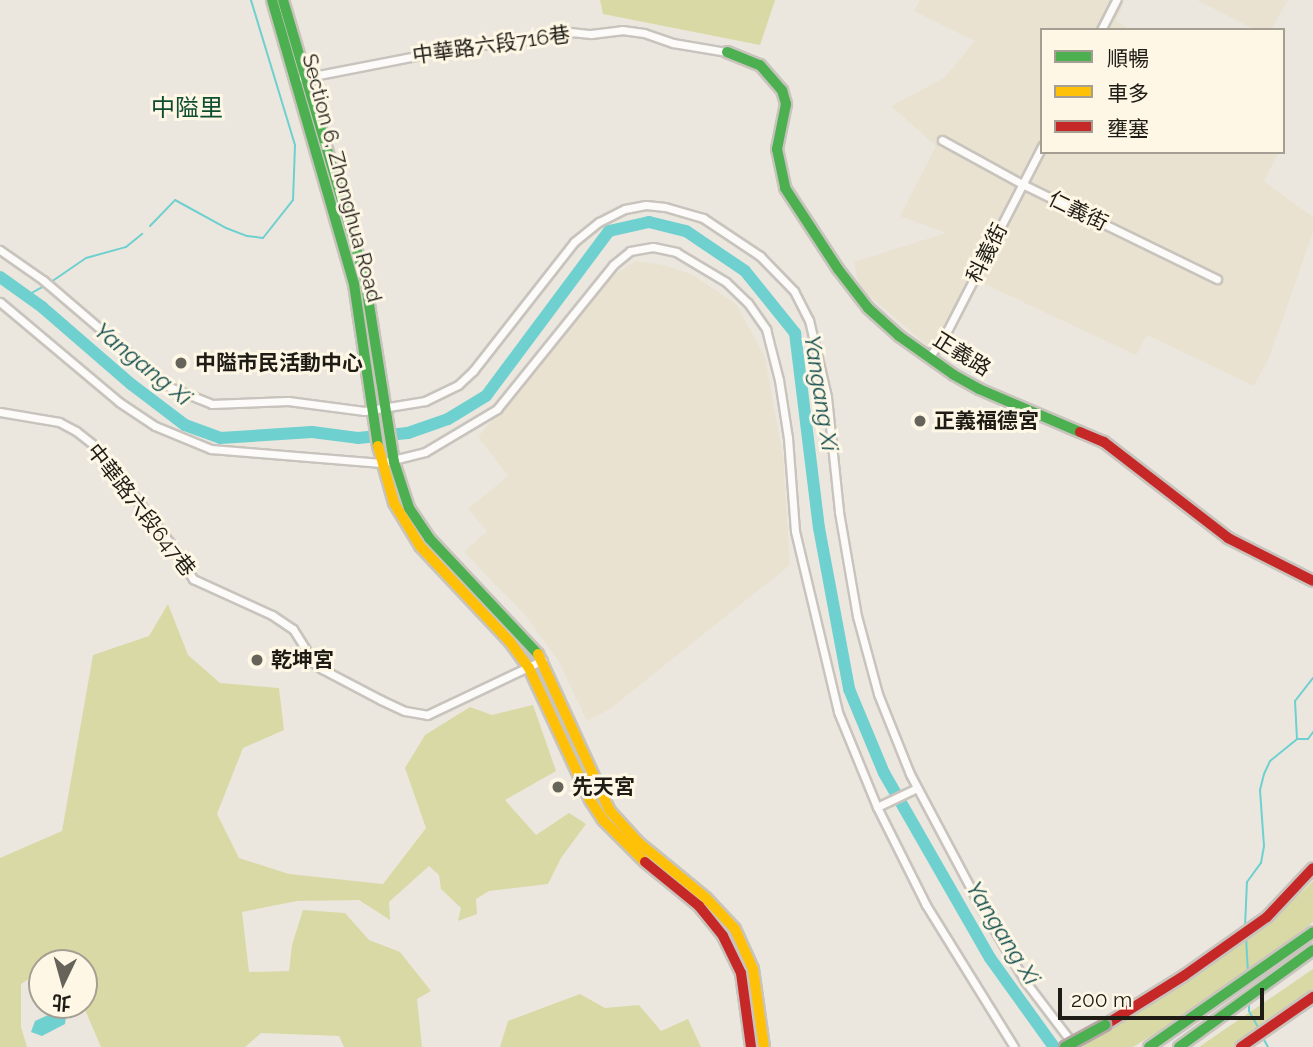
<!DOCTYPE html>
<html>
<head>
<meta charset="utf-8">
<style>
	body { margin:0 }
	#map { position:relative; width:1313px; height:1047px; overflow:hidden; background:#ebe7de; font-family:Raleway,"Noto Sans TC",sans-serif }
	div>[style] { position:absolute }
	.built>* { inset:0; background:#e9e2d0 }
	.green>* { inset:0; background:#d9d9a5 }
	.water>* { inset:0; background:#6ed0cf }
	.stream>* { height:2px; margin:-1px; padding:0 1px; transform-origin:1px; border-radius:1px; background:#6ed0cf }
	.river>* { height:12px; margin:-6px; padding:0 6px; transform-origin:6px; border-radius:6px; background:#6ed0cf }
	.roads { filter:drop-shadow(2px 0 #c8c4bd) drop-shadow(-2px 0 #c8c4bd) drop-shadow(0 2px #c8c4bd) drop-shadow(0 -2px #c8c4bd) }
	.street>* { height:7px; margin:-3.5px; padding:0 3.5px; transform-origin:3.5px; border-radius:3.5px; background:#fcfbfa }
	.fast>* { height:10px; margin:-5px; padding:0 5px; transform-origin:5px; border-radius:5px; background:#4caf50 }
	.slow>* { height:10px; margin:-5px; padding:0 5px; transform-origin:5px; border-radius:5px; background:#ffc107 }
	.jam>* { height:10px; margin:-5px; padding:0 5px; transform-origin:5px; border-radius:5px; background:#c62828 }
	.bridges { filter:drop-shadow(2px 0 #b6a7a6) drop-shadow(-2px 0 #b6a7a6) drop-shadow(0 2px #b6a7a6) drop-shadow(0 -2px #b6a7a6) }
	.fast-bridge>* { height:10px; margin:-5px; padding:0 5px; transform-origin:5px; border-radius:5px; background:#4caf50 }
	.dots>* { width:19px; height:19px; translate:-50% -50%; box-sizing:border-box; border:4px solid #fef7e6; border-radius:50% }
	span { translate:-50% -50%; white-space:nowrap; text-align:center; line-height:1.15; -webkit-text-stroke:6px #fef7e6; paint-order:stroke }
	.street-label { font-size:21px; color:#1e1c15 }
	.poi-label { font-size:21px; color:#1e1c15; font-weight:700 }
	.left { translate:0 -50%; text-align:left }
	.water-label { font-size:23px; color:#0d4a4b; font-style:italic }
	.quarter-label { font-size:24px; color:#0e4d2f }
	.legend { position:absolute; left:1040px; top:28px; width:245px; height:126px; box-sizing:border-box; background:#fef7e6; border:2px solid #a49f92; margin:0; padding:9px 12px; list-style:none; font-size:21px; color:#1e1c15 }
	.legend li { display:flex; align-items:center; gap:14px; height:35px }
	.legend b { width:35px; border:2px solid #a49f92 }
	.north { position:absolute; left:28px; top:949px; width:70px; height:70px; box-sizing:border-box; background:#fef7e6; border:2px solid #a49f92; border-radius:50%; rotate:185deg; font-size:19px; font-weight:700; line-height:28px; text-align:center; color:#1e1c15 }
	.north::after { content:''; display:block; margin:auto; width:24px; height:32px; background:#66635b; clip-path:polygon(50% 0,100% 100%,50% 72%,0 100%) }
	.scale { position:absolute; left:1058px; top:988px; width:206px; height:32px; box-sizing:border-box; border:4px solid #1e1c15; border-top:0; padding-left:9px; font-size:21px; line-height:24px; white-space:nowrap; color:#1e1c15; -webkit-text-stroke:5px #fef7e6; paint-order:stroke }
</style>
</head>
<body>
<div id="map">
	<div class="built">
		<i style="clip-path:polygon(920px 0,1125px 0,1116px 21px,1131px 30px,1042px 30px,1042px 152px,1279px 152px,1264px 181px,1313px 217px,1313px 232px,1269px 358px,1254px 386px,1147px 335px,1136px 355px,980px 282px,941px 357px,859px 287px,854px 262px,946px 233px,900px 216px,936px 146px,891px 106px,944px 78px,975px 41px,914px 11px)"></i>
		<i style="clip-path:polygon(1197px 0,1288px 0,1271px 30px,1256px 30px)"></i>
		<i style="clip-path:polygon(636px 261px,663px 265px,693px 275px,736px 304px,765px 357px,783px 456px,790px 565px,610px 709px,587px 721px,558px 660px,526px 616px,464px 552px,487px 531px,468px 509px,508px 476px,478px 437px,611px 277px)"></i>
	</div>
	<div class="green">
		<i style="clip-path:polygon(600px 0,775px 0,760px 45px,603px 14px)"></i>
		<i style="clip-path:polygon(168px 604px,188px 655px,220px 683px,279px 688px,284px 730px,243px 748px,217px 814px,239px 858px,289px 874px,383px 884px,426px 828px,405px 768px,425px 735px,470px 707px,492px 715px,533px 705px,556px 771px,505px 800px,536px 835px,569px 813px,586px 824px,561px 858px,548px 884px,489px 891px,476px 899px,477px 914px,458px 921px,461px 908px,441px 889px,439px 875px,429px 866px,389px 902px,390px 920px,359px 900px,297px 901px,242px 912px,249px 972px,289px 971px,292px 945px,303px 910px,345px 913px,369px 940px,400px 952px,431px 991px,417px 999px,422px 1047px,344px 1047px,339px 1036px,261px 1033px,245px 1047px,101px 1047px,83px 1005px,84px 963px,65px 963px,62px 957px,53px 963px,42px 963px,42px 970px,21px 984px,21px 1027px,27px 1047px,0 1047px,0 858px,62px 831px,93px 655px,149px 636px)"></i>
		<i style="clip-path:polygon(1313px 881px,1313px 922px,1270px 956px,1184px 1016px,1133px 1047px,1082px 1047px,1222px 957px,1280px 913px)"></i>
		<i style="clip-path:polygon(1313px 969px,1313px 993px,1234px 1047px,1199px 1047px)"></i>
		<i style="clip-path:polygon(580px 994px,605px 1008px,639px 1005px,661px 1031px,688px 1019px,701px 1047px,500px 1047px,508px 1021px)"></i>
	</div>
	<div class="water">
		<i style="clip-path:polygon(59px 1010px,66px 1016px,65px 1024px,42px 1036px,31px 1032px,35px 1021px)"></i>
	</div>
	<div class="stream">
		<i style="left:150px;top:226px;width:36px;rotate:-46deg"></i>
		<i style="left:175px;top:200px;width:58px;rotate:28.8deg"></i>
		<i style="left:226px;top:228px;width:22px;rotate:21deg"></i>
		<i style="left:247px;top:236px;width:16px;rotate:7deg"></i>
		<i style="left:263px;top:238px;width:48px;rotate:-51.7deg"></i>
		<i style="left:293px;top:200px;width:55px;rotate:-87.9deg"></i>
		<i style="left:295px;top:145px;width:152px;rotate:-106.9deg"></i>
		<i style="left:51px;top:282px;width:42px;rotate:-34.4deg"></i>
		<i style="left:86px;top:258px;width:41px;rotate:-15.4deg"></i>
		<i style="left:126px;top:247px;width:21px;rotate:-39deg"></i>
		<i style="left:26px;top:296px;width:21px;rotate:-29deg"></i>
		<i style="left:1297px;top:739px;width:11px"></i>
		<i style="left:1308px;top:739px;width:9px;rotate:-54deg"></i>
		<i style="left:1245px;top:927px;width:45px;rotate:-87.5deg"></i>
		<i style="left:1247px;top:882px;width:24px;rotate:-54deg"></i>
		<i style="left:1261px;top:863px;width:17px;rotate:-80deg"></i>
		<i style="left:1264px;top:846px;width:56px;rotate:-94.1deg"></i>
		<i style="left:1260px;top:790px;width:16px;rotate:-76deg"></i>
		<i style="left:1264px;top:774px;width:14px;rotate:-65deg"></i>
		<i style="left:1270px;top:761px;width:35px;rotate:-39deg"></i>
		<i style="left:1297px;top:739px;width:38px;rotate:-93deg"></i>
		<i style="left:1295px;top:701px;width:29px;rotate:-52deg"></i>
		<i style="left:1246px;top:936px;width:36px;rotate:87deg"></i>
		<i style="left:1249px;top:1002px;width:9px;rotate:90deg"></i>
		<i style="left:1249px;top:1011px;width:21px;rotate:61deg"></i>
		<i style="left:1263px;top:1038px;width:10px;rotate:61deg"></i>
	</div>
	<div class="river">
		<i style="left:0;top:277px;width:52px;rotate:35.5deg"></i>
		<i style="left:42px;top:307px;width:118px;rotate:40.9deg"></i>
		<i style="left:131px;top:384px;width:68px;rotate:37.2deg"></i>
		<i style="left:185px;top:425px;width:37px;rotate:20deg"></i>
		<i style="left:220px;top:438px;width:92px;rotate:-3.7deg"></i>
		<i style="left:312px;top:432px;width:46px;rotate:7.4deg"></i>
		<i style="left:358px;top:438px;width:50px;rotate:-5.7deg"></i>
		<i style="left:408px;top:433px;width:42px;rotate:-19.3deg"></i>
		<i style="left:448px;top:419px;width:44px;rotate:-31.2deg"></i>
		<i style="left:486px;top:396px;width:206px;rotate:-53.3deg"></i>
		<i style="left:609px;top:231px;width:41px;rotate:-12.7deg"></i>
		<i style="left:649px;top:222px;width:38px;rotate:14deg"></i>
		<i style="left:686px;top:231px;width:71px;rotate:34.1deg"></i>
		<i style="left:745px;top:271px;width:80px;rotate:51.1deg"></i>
		<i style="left:795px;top:333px;width:196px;rotate:83deg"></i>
		<i style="left:819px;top:528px;width:164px;rotate:79.4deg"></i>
		<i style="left:849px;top:689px;width:91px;rotate:67.4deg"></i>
		<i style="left:884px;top:773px;width:213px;rotate:60.2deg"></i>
		<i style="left:990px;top:958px;width:110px;rotate:54.3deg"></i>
	</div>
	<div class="roads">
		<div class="street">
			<i style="left:1101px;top:30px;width:34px;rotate:-63deg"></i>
			<i style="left:303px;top:78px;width:167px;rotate:-11deg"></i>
			<i style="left:467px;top:46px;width:51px;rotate:-4.5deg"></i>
			<i style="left:518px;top:42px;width:44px;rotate:-14.3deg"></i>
			<i style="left:561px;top:31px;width:30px;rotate:6deg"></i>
			<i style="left:591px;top:34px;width:31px;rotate:-7deg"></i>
			<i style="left:622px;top:30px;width:22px;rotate:8deg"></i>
			<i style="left:644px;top:33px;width:31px;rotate:19deg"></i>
			<i style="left:673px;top:43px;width:55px;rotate:9.5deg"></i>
			<i style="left:942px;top:140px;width:91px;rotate:28.8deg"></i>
			<i style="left:1022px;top:184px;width:217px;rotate:26deg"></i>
			<i style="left:0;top:250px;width:52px;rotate:34.9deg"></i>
			<i style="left:43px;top:280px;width:163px;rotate:40.5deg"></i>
			<i style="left:167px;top:386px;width:48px;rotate:21.8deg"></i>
			<i style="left:212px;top:404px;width:76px;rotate:-2.3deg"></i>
			<i style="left:288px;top:401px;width:77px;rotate:7.5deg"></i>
			<i style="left:364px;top:411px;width:62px;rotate:-9.3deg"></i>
			<i style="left:425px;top:401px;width:37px;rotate:-26deg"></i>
			<i style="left:458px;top:385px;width:21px;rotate:-43deg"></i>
			<i style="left:473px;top:371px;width:164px;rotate:-51.9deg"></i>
			<i style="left:574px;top:242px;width:32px;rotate:-39deg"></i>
			<i style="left:599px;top:222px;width:29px;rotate:-27deg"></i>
			<i style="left:625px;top:209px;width:21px;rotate:-11deg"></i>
			<i style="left:646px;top:205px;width:19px;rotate:6deg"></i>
			<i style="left:665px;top:207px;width:40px;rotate:16deg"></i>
			<i style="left:703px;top:218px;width:69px;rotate:33.7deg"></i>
			<i style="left:760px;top:256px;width:49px;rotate:45.8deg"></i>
			<i style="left:794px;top:291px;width:33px;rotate:63deg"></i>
			<i style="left:809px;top:320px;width:79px;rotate:76.8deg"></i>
			<i style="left:827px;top:397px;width:116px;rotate:84deg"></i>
			<i style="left:839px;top:512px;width:106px;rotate:80.2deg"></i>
			<i style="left:857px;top:616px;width:81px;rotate:74.9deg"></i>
			<i style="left:878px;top:694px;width:86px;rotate:68.2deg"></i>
			<i style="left:910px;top:774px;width:147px;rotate:62deg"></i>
			<i style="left:979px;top:904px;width:90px;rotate:59.1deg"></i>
			<i style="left:1025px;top:981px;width:79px;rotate:52.7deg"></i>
			<i style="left:0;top:302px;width:155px;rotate:40deg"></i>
			<i style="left:119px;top:402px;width:43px;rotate:33.7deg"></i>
			<i style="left:155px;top:426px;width:61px;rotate:22.3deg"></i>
			<i style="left:211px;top:449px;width:171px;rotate:4.7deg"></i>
			<i style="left:381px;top:463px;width:45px;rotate:-14deg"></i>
			<i style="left:425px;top:452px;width:84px;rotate:-30.8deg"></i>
			<i style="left:497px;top:409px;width:185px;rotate:-51.1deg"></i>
			<i style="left:613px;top:265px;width:22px;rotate:-39deg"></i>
			<i style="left:630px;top:251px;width:23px;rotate:-10deg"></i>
			<i style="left:653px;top:247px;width:24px;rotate:12deg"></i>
			<i style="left:676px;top:252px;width:58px;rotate:31deg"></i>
			<i style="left:726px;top:282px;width:30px;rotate:44deg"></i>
			<i style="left:748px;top:303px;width:32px;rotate:55deg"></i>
			<i style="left:766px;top:329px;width:53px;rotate:75.7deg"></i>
			<i style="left:779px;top:380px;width:59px;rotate:81.2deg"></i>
			<i style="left:788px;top:438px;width:93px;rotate:85.7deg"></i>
			<i style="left:795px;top:531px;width:186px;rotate:76.6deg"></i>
			<i style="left:838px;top:712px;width:103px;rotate:67.7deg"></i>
			<i style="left:877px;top:807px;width:110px;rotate:63.4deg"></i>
			<i style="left:926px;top:905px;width:167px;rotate:58.2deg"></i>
			<i style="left:929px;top:357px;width:25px;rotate:-53deg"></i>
			<i style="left:944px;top:337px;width:215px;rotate:-62.8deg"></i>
			<i style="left:0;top:412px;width:60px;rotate:9.6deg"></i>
			<i style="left:59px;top:422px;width:19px;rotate:28deg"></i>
			<i style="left:76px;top:431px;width:23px;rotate:38deg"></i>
			<i style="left:94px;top:445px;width:124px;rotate:52.2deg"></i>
			<i style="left:170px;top:543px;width:43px;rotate:57.4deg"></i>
			<i style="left:193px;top:579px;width:87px;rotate:24.5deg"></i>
			<i style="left:272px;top:615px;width:25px;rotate:34deg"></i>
			<i style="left:293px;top:629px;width:40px;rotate:58deg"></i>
			<i style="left:314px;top:663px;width:10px;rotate:37deg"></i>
			<i style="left:322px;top:669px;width:67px;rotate:27.7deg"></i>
			<i style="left:381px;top:700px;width:26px;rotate:25deg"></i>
			<i style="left:405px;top:711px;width:22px;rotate:10deg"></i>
			<i style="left:427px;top:715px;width:128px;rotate:-25.4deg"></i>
			<i style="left:877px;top:807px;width:44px;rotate:-25.4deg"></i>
		</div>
		<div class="fast">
			<i style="left:272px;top:0;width:296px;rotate:73.9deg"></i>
			<i style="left:354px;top:284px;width:164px;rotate:81.6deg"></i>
			<i style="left:283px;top:0;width:291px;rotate:73.6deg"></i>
			<i style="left:365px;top:279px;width:185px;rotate:81deg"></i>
			<i style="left:394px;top:462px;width:48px;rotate:71.9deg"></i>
			<i style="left:409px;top:508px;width:36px;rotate:56deg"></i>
			<i style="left:429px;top:538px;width:159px;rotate:46.8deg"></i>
			<i style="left:727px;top:52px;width:35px;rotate:22deg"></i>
			<i style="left:760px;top:65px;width:33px;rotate:49deg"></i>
			<i style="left:782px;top:90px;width:15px;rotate:74deg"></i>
			<i style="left:786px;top:104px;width:46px;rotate:101.3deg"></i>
			<i style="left:777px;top:149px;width:40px;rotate:78deg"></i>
			<i style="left:785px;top:188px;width:97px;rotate:56.8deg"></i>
			<i style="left:838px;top:269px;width:49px;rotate:52.4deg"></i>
			<i style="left:868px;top:308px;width:42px;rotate:42.1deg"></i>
			<i style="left:899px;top:336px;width:67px;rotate:35.3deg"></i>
			<i style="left:954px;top:375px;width:29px;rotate:29deg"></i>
			<i style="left:979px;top:389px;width:110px;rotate:23.1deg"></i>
			<i style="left:1149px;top:1047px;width:200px;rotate:-35deg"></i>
			<i style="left:1179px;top:1047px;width:165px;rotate:-35.9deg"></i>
		</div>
		<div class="slow">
			<i style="left:378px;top:446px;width:59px;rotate:74.3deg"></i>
			<i style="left:394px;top:503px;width:50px;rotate:58.8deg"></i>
			<i style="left:420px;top:546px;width:132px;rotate:46.8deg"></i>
			<i style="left:510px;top:642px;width:32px;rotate:54deg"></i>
			<i style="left:529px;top:668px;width:145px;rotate:65.2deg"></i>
			<i style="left:590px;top:800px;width:24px;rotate:57deg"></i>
			<i style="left:603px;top:820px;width:59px;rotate:45deg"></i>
			<i style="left:538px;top:654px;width:173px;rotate:65.4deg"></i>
			<i style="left:610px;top:811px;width:42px;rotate:47.9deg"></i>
			<i style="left:638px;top:842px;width:88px;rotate:39.5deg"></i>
			<i style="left:706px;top:898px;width:42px;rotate:46.9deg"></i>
			<i style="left:735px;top:929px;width:44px;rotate:65.8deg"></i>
			<i style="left:753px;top:969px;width:79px;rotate:82deg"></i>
		</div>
		<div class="jam">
			<i style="left:1080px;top:432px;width:26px;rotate:23deg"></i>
			<i style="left:1104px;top:442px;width:157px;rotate:37.7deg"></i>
			<i style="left:1228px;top:538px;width:95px;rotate:26.8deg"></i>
			<i style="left:645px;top:862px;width:70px;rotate:39.2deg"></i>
			<i style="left:699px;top:906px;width:38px;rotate:51deg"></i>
			<i style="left:723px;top:936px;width:41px;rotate:64.1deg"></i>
			<i style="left:741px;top:973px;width:75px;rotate:82.3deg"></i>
			<i style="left:1105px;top:1025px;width:94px;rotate:-32deg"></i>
			<i style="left:1185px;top:975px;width:100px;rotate:-35.3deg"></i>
			<i style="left:1267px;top:917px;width:67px;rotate:-46.8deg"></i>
			<i style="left:1241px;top:1047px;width:88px;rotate:-34.8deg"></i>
		</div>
	</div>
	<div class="bridges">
		<div class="fast-bridge">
			<i style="left:1065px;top:1047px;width:46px;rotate:-28.8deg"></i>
		</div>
	</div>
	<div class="dots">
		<i style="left:181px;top:363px;background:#66635b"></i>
		<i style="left:920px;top:421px;background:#66635b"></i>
		<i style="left:257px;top:660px;background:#66635b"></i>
		<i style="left:558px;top:787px;background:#66635b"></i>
	</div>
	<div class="street-label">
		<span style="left:491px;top:45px;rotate:-8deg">中華路六段716巷</span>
		<span style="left:342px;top:178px;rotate:75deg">Section 6, Zhonghua Road</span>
		<span style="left:1078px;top:211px;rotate:26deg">仁義街</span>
		<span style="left:987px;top:253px;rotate:-63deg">科義街</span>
		<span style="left:962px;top:354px;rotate:32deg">正義路</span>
		<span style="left:141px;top:510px;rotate:52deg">中華路六段647巷</span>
	</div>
	<div class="poi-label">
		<span class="left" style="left:195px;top:363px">中隘市民活動中心</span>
		<span class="left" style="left:934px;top:421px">正義福德宮</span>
		<span class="left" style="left:271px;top:660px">乾坤宮</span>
		<span class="left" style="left:572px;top:787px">先天宮</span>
	</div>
	<div class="water-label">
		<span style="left:143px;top:364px;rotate:39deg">Yangang Xi</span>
		<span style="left:821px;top:393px;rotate:81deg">Yangang Xi</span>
		<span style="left:1003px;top:933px;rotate:58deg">Yangang Xi</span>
	</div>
	<div class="quarter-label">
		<span style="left:187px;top:108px">中隘里</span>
	</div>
	<ul class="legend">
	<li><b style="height:9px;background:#4caf50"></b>順暢</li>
	<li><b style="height:9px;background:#ffc107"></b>車多</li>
	<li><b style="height:9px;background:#c62828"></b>壅塞</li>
	</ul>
	<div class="north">北</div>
	<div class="scale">200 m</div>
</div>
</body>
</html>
